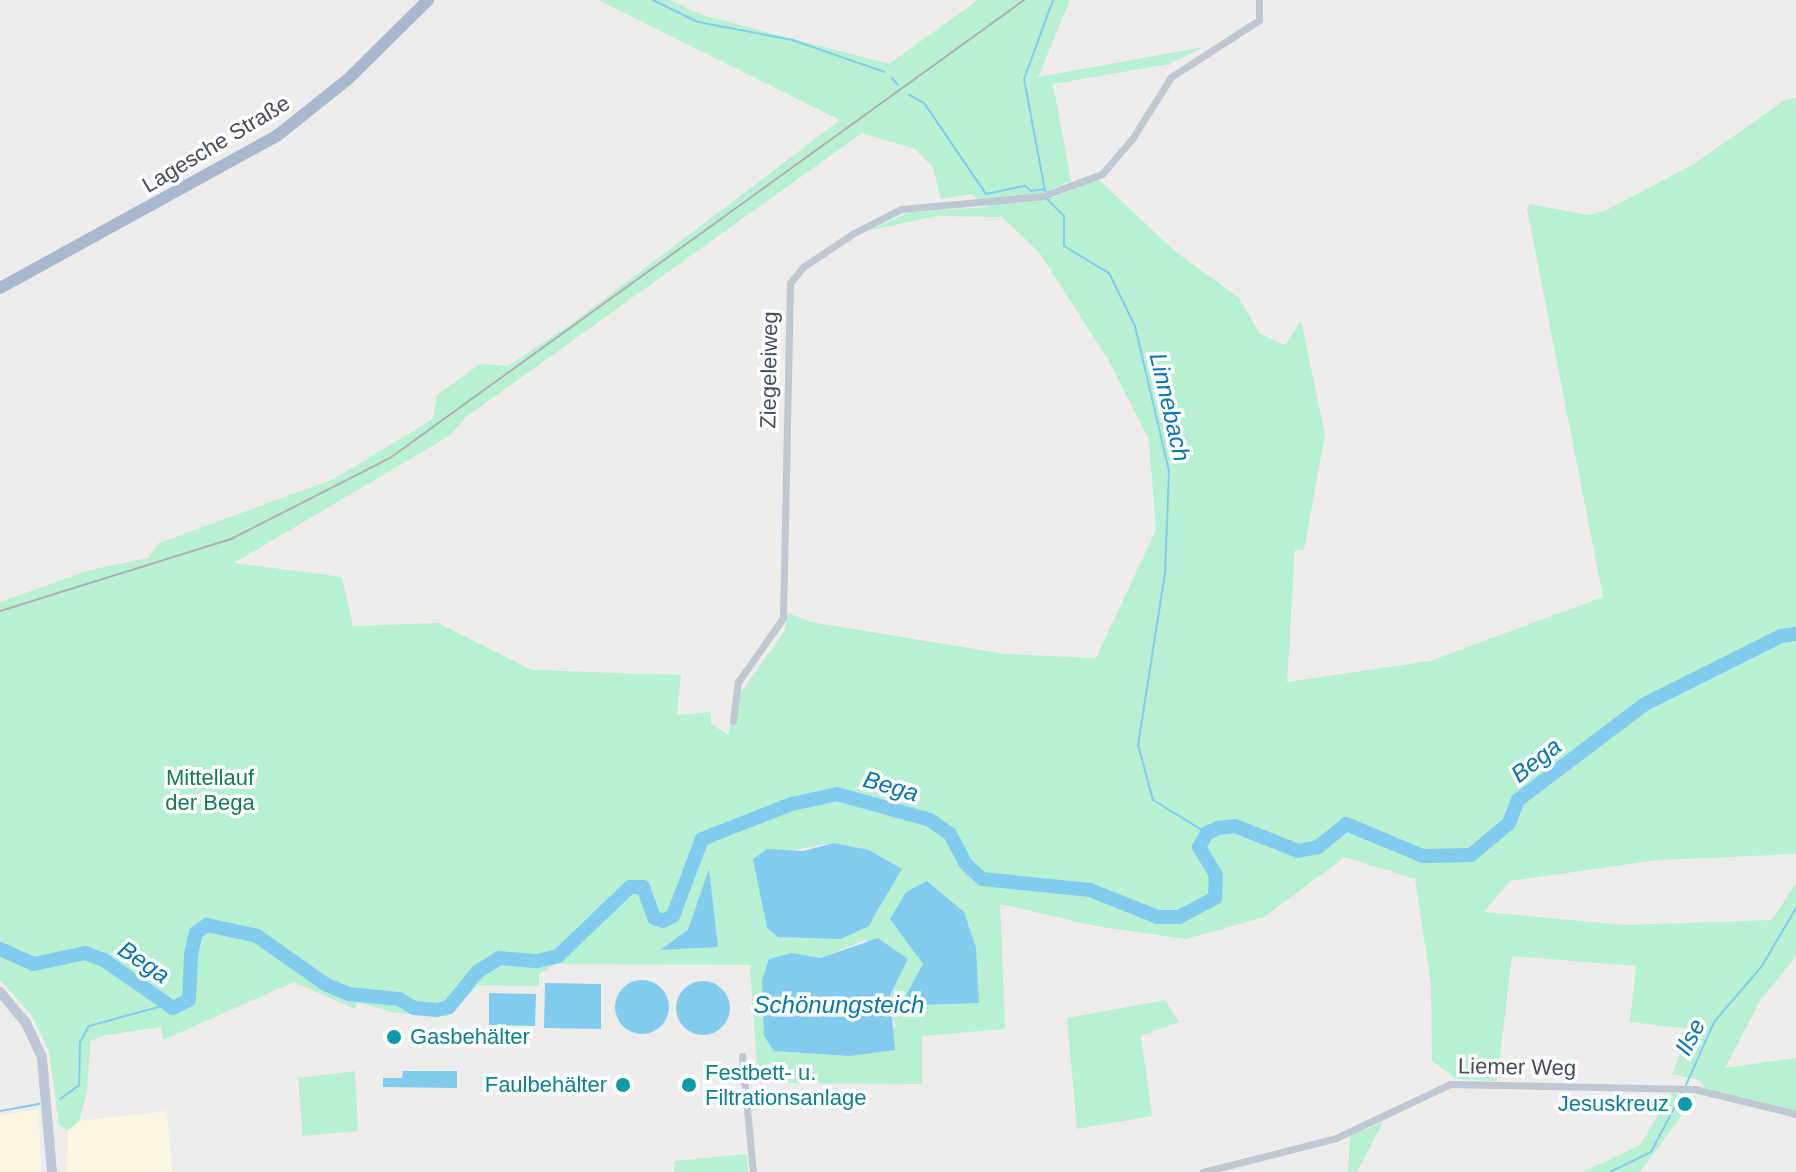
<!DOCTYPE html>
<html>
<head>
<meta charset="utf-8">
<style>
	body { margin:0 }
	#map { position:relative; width:1796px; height:1172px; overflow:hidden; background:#efecec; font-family:Arial,sans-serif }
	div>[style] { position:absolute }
	.commercial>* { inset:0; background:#fcf7e3 }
	.green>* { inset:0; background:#b7f0d3 }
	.water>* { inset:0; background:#82cdef }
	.round { border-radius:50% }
	.stream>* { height:2px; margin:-1px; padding:0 1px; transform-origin:1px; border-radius:1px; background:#82cdef }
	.river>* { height:14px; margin:-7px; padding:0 7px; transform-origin:7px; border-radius:7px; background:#82cdef }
	.street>* { height:7px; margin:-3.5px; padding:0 3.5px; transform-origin:3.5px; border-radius:3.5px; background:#bec7d2 }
	.secondary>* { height:10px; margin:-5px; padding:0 5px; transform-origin:5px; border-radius:5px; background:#bdc7d6 }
	.primary>* { height:12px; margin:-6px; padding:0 6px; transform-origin:6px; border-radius:6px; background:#aab8cd }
	.rail>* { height:2px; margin:-1px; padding:0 1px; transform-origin:1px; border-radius:1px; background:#aeb0b7 }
	.dots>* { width:22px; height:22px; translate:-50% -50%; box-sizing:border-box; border:4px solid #fff; border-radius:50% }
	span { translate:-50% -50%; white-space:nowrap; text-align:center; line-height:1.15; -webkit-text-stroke:7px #fff; paint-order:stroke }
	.street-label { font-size:22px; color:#444d5a }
	.park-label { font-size:22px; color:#137d53 }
	.culture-label { font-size:22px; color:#0d838f }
	.left { translate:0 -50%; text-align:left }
	.right { translate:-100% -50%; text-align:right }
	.water-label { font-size:24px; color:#0678aa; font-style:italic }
</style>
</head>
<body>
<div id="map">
	<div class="commercial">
		<i style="clip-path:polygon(39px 1109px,41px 1172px,0 1172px,0 1115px)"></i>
		<i style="clip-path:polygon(167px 1111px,172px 1172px,67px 1172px,68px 1130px,79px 1121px)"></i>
	</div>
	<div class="green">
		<i style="clip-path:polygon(evenodd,598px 0,670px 0,702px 15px,889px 64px,978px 0,1070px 0,1038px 77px,1204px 47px,1169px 64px,1053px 84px,1071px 181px,1049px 190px,1052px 198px,1098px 179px,1176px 252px,1239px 298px,1260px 334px,1285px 345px,1301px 321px,1325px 434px,1304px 550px,1295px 550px,1287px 682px,1430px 661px,1603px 597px,1527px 209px,1530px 204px,1588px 215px,1605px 211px,1694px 164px,1785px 100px,1796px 98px,1796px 854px,1658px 860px,1510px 881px,1484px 912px,1625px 925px,1772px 920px,1796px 883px,1796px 957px,1761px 999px,1725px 1068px,1796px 1058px,1796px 1112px,1707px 1091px,1699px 1080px,1672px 1074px,1690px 1029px,1630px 1022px,1636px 966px,1512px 956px,1497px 1081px,1457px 1079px,1432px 1061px,1431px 984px,1415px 879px,1345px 857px,1264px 917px,1186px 939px,1101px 927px,1000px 904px,1005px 1029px,922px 1036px,922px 1084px,758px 1083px,750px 965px,556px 964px,539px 974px,539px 986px,478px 985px,448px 1016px,395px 1013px,357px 1002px,355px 1009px,294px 982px,163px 1040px,161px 1027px,106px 1035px,90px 1041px,87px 1092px,79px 1121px,68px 1130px,59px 1125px,49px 1052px,31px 1014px,0 980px,0 602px,90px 570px,148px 558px,159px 543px,334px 479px,433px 419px,437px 395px,480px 364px,508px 366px,574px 322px,840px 120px,598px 0,862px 133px,915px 149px,933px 168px,941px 199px,971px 194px,989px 207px,910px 212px,867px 231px,936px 216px,1002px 217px,1039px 252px,1109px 361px,1149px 440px,1156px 530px,1096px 658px,1005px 654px,811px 622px,788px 613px,784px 632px,739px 695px,728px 735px,711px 724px,711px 712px,677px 715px,681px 675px,532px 670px,438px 623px,353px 626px,342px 577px,234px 563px,449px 436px,467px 416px,862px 133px,598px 0,834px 843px,901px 869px,876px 913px,767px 928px,760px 892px,788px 851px,834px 843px,598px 0,865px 940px,908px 959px,890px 995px,889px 1012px,896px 1026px,849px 1056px,774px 1051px,791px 953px,820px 958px,865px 940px,598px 0,920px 954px,979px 1003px,900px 1006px,923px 965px,920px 954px)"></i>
		<i style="clip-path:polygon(1165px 1000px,1179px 1022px,1141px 1036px,1152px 1116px,1077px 1129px,1067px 1018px)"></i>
		<i style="clip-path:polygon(355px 1071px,358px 1131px,303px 1136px,298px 1078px)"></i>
		<i style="clip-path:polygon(1671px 1093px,1696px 1096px,1640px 1172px,1583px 1172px,1640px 1145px)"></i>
		<i style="clip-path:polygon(1383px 1122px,1357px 1172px,1348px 1172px,1350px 1136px)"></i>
		<i style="clip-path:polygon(747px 1154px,748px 1172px,674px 1172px,675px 1161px)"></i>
	</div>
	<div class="water">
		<i style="clip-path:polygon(834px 843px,869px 850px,902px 869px,876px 913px,869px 926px,841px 939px,778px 937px,767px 928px,753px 859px,767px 849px,803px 851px)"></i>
		<i style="clip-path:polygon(709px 869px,718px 947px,660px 950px,688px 930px)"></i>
		<i style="clip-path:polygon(927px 881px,964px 912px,976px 948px,979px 1003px,900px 1006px,923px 964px,890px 919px,906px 892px)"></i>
		<i style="clip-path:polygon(878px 938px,908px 959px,890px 995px,895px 1050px,849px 1056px,774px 1051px,764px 1036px,762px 980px,769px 959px,792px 953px,820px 958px)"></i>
		<i class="round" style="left:615px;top:980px;width:54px;height:54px"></i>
		<i class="round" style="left:676px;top:981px;width:54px;height:54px"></i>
		<i style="clip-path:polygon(545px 983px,601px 984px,601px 1029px,544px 1028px)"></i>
		<i style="clip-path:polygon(489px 993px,536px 994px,535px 1026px,489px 1025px)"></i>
		<i style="clip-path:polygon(403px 1071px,457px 1071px,457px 1088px,383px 1087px,383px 1078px,402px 1078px)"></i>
	</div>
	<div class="stream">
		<i style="left:653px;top:0;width:50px;rotate:26.1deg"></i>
		<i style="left:698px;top:22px;width:96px;rotate:10.8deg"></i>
		<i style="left:792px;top:40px;width:98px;rotate:19deg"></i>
		<i style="left:892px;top:78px;width:9px;rotate:49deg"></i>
		<i style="left:909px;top:95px;width:17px;rotate:28deg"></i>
		<i style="left:924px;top:103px;width:110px;rotate:55.7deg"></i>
		<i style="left:986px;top:194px;width:40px;rotate:-12deg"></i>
		<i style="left:1025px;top:186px;width:8px;rotate:40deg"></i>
		<i style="left:1031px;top:191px;width:14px;rotate:-8deg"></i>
		<i style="left:1045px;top:191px;width:114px;rotate:-100.6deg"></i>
		<i style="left:1024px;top:79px;width:84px;rotate:-69.8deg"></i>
		<i style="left:1045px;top:197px;width:27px;rotate:45deg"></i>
		<i style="left:1064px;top:216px;width:30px;rotate:90deg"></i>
		<i style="left:1064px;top:246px;width:52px;rotate:31deg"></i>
		<i style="left:1109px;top:273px;width:59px;rotate:63.9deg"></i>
		<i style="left:1135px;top:326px;width:149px;rotate:76.8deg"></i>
		<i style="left:1169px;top:471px;width:102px;rotate:92.2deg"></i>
		<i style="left:1165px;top:573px;width:174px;rotate:98.9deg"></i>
		<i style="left:1138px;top:745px;width:57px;rotate:74.7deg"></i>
		<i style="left:1153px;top:800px;width:63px;rotate:31.4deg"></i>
		<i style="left:1686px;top:1085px;width:69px;rotate:-66deg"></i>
		<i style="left:1714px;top:1022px;width:74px;rotate:-49.4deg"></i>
		<i style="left:1762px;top:966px;width:67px;rotate:-59.6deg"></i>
		<i style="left:60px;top:1099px;width:24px;rotate:-36deg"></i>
		<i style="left:79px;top:1085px;width:43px;rotate:-88.7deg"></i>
		<i style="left:80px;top:1042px;width:18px;rotate:-61deg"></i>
		<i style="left:89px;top:1026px;width:80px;rotate:-15.3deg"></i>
		<i style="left:0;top:1111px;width:40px;rotate:-10deg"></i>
		<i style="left:1610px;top:1172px;width:46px;rotate:-26deg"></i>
		<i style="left:1651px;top:1152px;width:69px;rotate:-62.3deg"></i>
	</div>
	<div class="river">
		<i style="left:0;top:949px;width:37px;rotate:24deg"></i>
		<i style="left:34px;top:964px;width:52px;rotate:-12.2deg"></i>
		<i style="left:85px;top:953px;width:20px;rotate:20deg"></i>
		<i style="left:104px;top:960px;width:84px;rotate:34.8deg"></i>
		<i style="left:173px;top:1008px;width:18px;rotate:-27deg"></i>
		<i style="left:189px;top:1000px;width:46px;rotate:-87.5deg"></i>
		<i style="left:191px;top:954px;width:22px;rotate:-77deg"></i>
		<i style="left:196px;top:933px;width:14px;rotate:-36deg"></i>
		<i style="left:207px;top:925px;width:51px;rotate:12.4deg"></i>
		<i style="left:257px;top:936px;width:83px;rotate:35.2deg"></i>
		<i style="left:325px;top:984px;width:26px;rotate:23deg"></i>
		<i style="left:349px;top:994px;width:50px;rotate:5.7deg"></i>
		<i style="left:399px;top:999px;width:17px;rotate:31deg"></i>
		<i style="left:414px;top:1008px;width:23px;rotate:5deg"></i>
		<i style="left:437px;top:1010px;width:12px;rotate:-14deg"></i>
		<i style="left:449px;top:1007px;width:45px;rotate:-51.3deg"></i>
		<i style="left:477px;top:972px;width:26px;rotate:-32deg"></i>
		<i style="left:499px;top:958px;width:38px;rotate:5deg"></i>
		<i style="left:537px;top:961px;width:22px;rotate:-13deg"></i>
		<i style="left:558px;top:956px;width:100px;rotate:-43.8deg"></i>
		<i style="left:630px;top:887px;width:13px"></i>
		<i style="left:643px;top:887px;width:33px;rotate:70deg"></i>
		<i style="left:654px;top:918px;width:9px;rotate:18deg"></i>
		<i style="left:663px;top:921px;width:11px;rotate:-27deg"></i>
		<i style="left:673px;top:916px;width:82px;rotate:-69.4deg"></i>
		<i style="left:702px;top:839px;width:97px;rotate:-21.3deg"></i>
		<i style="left:792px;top:804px;width:46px;rotate:-12.5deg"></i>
		<i style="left:837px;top:794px;width:97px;rotate:15.6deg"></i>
		<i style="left:930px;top:820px;width:24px;rotate:35deg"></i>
		<i style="left:950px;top:834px;width:34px;rotate:62deg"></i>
		<i style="left:966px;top:864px;width:22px;rotate:43deg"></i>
		<i style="left:982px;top:879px;width:109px;rotate:5.8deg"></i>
		<i style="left:1090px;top:890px;width:73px;rotate:21.7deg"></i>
		<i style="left:1158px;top:917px;width:21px"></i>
		<i style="left:1179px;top:917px;width:41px;rotate:-27.8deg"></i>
		<i style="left:1215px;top:898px;width:23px;rotate:-88deg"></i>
		<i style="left:1216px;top:875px;width:33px;rotate:-121deg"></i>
		<i style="left:1199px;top:847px;width:16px;rotate:-60deg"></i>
		<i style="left:1207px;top:833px;width:12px;rotate:-24deg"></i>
		<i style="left:1218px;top:828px;width:17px;rotate:-7deg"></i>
		<i style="left:1235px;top:826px;width:68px;rotate:21.6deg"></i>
		<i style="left:1298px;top:851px;width:20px;rotate:-11deg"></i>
		<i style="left:1318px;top:847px;width:36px;rotate:-39deg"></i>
		<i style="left:1346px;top:824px;width:83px;rotate:22.6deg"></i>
		<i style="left:1423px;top:856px;width:48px;rotate:-1.2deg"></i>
		<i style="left:1471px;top:855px;width:50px;rotate:-40.1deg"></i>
		<i style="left:1509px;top:823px;width:25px;rotate:-69deg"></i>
		<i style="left:1518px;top:800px;width:159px;rotate:-37.1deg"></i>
		<i style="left:1645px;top:704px;width:152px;rotate:-26.6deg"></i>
		<i style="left:1781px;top:636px;width:15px;rotate:-8deg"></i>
	</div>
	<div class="street">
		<i style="left:1048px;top:194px;width:58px;rotate:-20.3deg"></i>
		<i style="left:1102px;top:174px;width:46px;rotate:-49.4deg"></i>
		<i style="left:1132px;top:139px;width:73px;rotate:-57.8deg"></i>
		<i style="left:1171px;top:77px;width:105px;rotate:-32.9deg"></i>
		<i style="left:1259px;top:20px;width:20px;rotate:-90deg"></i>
		<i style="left:733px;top:721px;width:39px;rotate:-83deg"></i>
		<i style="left:738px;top:682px;width:78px;rotate:-54.9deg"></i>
		<i style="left:783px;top:618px;width:335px;rotate:-88.8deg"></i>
		<i style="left:790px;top:283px;width:21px;rotate:-51deg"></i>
		<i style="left:803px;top:267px;width:61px;rotate:-33.7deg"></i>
		<i style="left:854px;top:233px;width:53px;rotate:-27.1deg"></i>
		<i style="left:901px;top:209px;width:143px;rotate:-5.2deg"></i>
		<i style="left:742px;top:1056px;width:117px;rotate:84.6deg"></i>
		<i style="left:1203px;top:1172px;width:137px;rotate:-14.3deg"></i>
		<i style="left:1336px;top:1138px;width:126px;rotate:-25.3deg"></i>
		<i style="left:1450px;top:1084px;width:244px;rotate:1.2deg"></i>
		<i style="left:1694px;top:1089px;width:105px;rotate:13.8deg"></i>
	</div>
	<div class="secondary">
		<i style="left:0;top:992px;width:40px;rotate:50deg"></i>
		<i style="left:26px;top:1023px;width:38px;rotate:65deg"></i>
		<i style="left:42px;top:1058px;width:114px;rotate:85deg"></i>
	</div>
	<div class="primary">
		<i style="left:0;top:288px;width:317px;rotate:-28.8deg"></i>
		<i style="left:278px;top:135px;width:88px;rotate:-38.6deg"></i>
		<i style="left:347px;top:80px;width:114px;rotate:-44.6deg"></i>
	</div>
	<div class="rail">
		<i style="left:0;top:611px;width:242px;rotate:-17.3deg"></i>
		<i style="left:231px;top:539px;width:178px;rotate:-27deg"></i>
		<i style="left:390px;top:458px;width:782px;rotate:-35.84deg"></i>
	</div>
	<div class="dots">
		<i style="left:394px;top:1037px;background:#0f9aa8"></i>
		<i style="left:623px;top:1085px;background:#0f9aa8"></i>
		<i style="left:689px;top:1085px;background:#0f9aa8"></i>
		<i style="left:1685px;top:1104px;background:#0f9aa8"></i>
	</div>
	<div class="street-label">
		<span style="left:216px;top:144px;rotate:-31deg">Lagesche Straße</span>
		<span style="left:769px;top:370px;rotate:-89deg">Ziegeleiweg</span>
		<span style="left:1517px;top:1067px;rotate:1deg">Liemer Weg</span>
	</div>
	<div class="park-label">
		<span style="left:210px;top:790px">Mittellauf<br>der Bega</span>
	</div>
	<div class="culture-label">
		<span class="left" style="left:410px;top:1037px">Gasbehälter</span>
		<span class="left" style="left:705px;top:1085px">Festbett- u.<br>Filtrationsanlage</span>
		<span class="right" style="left:607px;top:1085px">Faulbehälter</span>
		<span class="right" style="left:1669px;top:1104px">Jesuskreuz</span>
	</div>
	<div class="water-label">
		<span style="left:1170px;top:407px;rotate:77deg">Linnebach</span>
		<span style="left:1536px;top:760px;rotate:-38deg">Bega</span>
		<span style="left:891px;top:786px;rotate:16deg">Bega</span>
		<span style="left:144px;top:962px;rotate:34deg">Bega</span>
		<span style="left:839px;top:1005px">Schönungsteich</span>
		<span style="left:1690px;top:1037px;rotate:-63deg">Ilse</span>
	</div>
</div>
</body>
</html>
